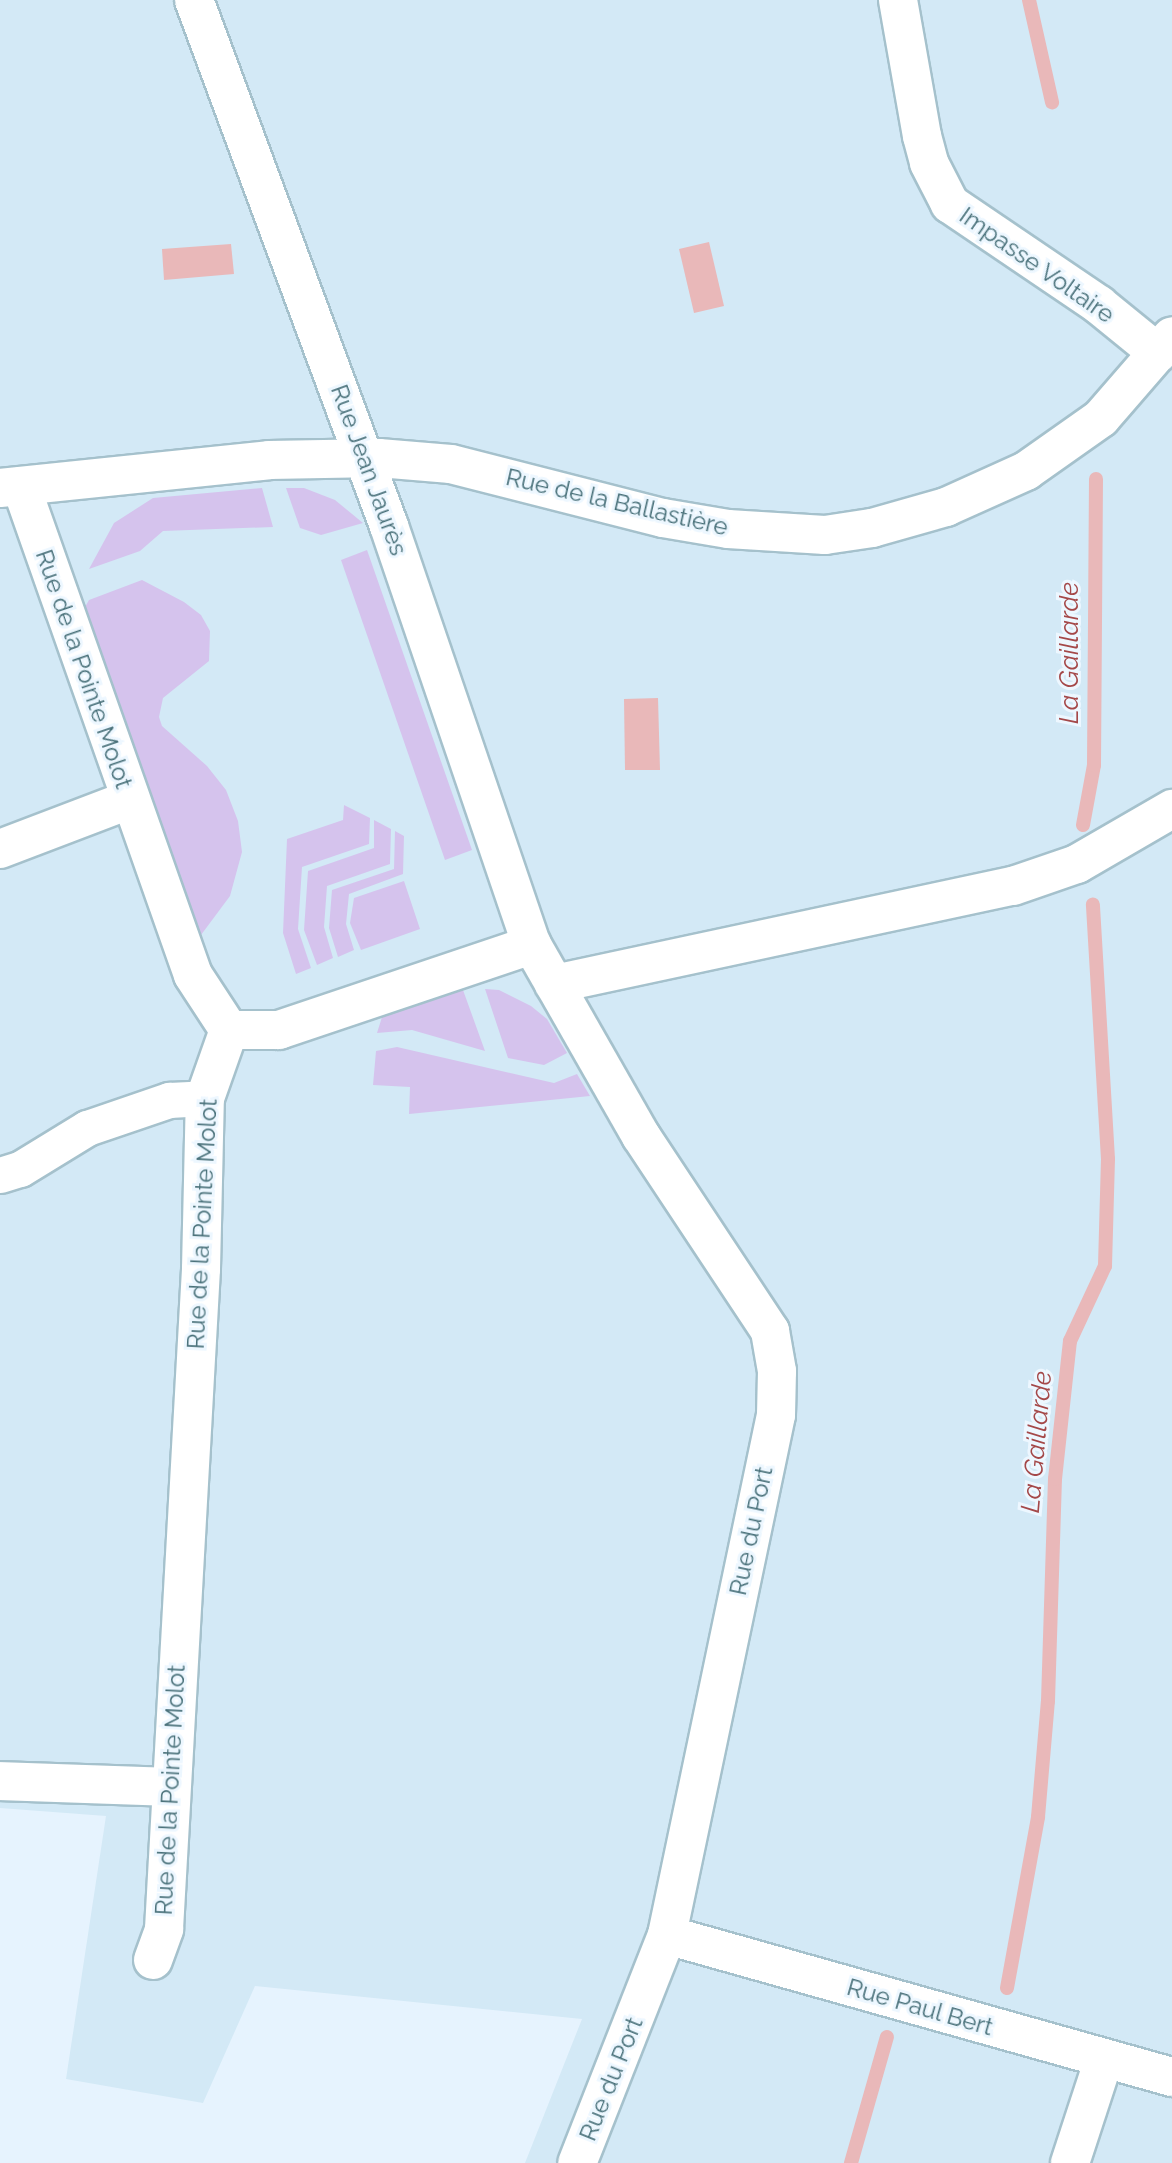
<!DOCTYPE html>
<html>
<head>
<meta charset="utf-8">
<style>
	body { margin:0 }
	#map { position:relative; width:1172px; height:2163px; overflow:hidden; background:#e6f3fe; font-family:Raleway,sans-serif }
	div>[style] { position:absolute }
	.residential>* { inset:0; background:#d3e9f6 }
	.green>* { inset:0; background:#d5c3ed }
	.water>* { inset:0; background:#e9b8b9 }
	.stream>* { height:14px; margin:-7px; padding:0 7px; transform-origin:7px; border-radius:7px; background:#e9b8b9 }
	.roads { filter:drop-shadow(2px 0 #a5c1cc) drop-shadow(-2px 0 #a5c1cc) drop-shadow(0 2px #a5c1cc) drop-shadow(0 -2px #a5c1cc) }
	.pedestrian>* { height:35px; margin:-17.5px; padding:0 17.5px; transform-origin:17.5px; border-radius:17.5px; background:#fff }
	.minor>* { height:38px; margin:-19px; padding:0 19px; transform-origin:19px; border-radius:19px; background:#fff }
	.tertiary>* { height:38px; margin:-19px; padding:0 19px; transform-origin:19px; border-radius:19px; background:#fff }
	span { translate:-50% -50%; white-space:nowrap; text-align:center; line-height:1.15; -webkit-text-stroke:6px #edf7ff; paint-order:stroke }
	.street-label { font-size:24px; color:#487079 }
	.water-label { font-size:26px; color:#a44849; font-style:italic }
</style>
</head>
<body>
<div id="map">
	<div class="residential">
		<i style="clip-path:polygon(0 0,1172px 0,1172px 2163px,525px 2163px,582px 2019px,255px 1986px,203px 2103px,66px 2079px,106px 1816px,0 1808px)"></i>
	</div>
	<div class="green">
		<i style="clip-path:polygon(262px 488px,273px 527px,163px 531px,140px 551px,89px 569px,114px 523px,153px 498px)"></i>
		<i style="clip-path:polygon(286px 488px,304px 488px,335px 500px,363px 523px,321px 535px,300px 528px)"></i>
		<i style="clip-path:polygon(367px 550px,472px 850px,445px 860px,341px 560px)"></i>
		<i style="clip-path:polygon(142px 580px,184px 602px,201px 615px,210px 631px,209px 661px,163px 698px,159px 717px,162px 726px,207px 766px,226px 790px,238px 821px,242px 852px,230px 896px,198px 939px,85px 607px,89px 600px)"></i>
		<i style="clip-path:polygon(344px 805px,370px 818px,369px 844px,302px 867px,298px 929px,311px 968px,296px 974px,283px 933px,287px 839px,343px 820px)"></i>
		<i style="clip-path:polygon(374px 820px,391px 829px,390px 864px,327px 886px,324px 927px,333px 958px,317px 965px,304px 930px,308px 871px,374px 848px)"></i>
		<i style="clip-path:polygon(395px 831px,404px 836px,403px 874px,349px 894px,346px 924px,354px 950px,338px 957px,329px 928px,332px 890px,394px 869px)"></i>
		<i style="clip-path:polygon(404px 881px,420px 929px,361px 950px,350px 923px,354px 898px)"></i>
		<i style="clip-path:polygon(485px 989px,499px 990px,531px 1006px,547px 1019px,567px 1053px,544px 1065px,508px 1058px)"></i>
		<i style="clip-path:polygon(463px 990px,485px 1051px,412px 1030px,377px 1033px,382px 1017px)"></i>
		<i style="clip-path:polygon(397px 1047px,554px 1083px,577px 1074px,590px 1096px,409px 1114px,410px 1087px,373px 1085px,376px 1051px)"></i>
	</div>
	<div class="water">
		<i style="clip-path:polygon(709px 242px,724px 306px,694px 313px,679px 249px)"></i>
		<i style="clip-path:polygon(231px 244px,234px 274px,164px 280px,162px 249px)"></i>
		<i style="clip-path:polygon(658px 698px,660px 770px,625px 770px,624px 699px)"></i>
	</div>
	<div class="stream">
		<i style="left:1029px;top:0;width:105px;rotate:77.3deg"></i>
		<i style="left:1083px;top:825px;width:61px;rotate:-79.6deg"></i>
		<i style="left:1094px;top:765px;width:286px;rotate:-89.6deg"></i>
		<i style="left:1007px;top:1988px;width:174px;rotate:-79.7deg"></i>
		<i style="left:1038px;top:1817px;width:116px;rotate:-85.1deg"></i>
		<i style="left:1048px;top:1701px;width:222px;rotate:-88.2deg"></i>
		<i style="left:1055px;top:1479px;width:139px;rotate:-83.8deg"></i>
		<i style="left:1070px;top:1341px;width:83px;rotate:-65deg"></i>
		<i style="left:1105px;top:1266px;width:107px;rotate:-88.4deg"></i>
		<i style="left:1108px;top:1159px;width:255px;rotate:-93.4deg"></i>
		<i style="left:851px;top:2163px;width:131px;rotate:-74.1deg"></i>
	</div>
	<div class="roads">
		<div class="pedestrian">
			<i style="left:0;top:1175px;width:21px;rotate:-17deg"></i>
			<i style="left:20px;top:1169px;width:79px;rotate:-31.5deg"></i>
			<i style="left:87px;top:1128px;width:87px;rotate:-18.9deg"></i>
			<i style="left:169px;top:1100px;width:36px;rotate:-3deg"></i>
		</div>
		<div class="minor">
			<i style="left:194px;top:0;width:561px;rotate:69.66deg"></i>
			<i style="left:389px;top:526px;width:443px;rotate:71.2deg"></i>
			<i style="left:532px;top:945px;width:220px;rotate:60.3deg"></i>
			<i style="left:641px;top:1136px;width:234px;rotate:56.5deg"></i>
			<i style="left:770px;top:1331px;width:41px;rotate:80.1deg"></i>
			<i style="left:777px;top:1371px;width:44px;rotate:91.3deg"></i>
			<i style="left:776px;top:1415px;width:531px;rotate:101.84deg"></i>
			<i style="left:667px;top:1935px;width:245px;rotate:111.5deg"></i>
			<i style="left:898px;top:0;width:138px;rotate:80deg"></i>
			<i style="left:922px;top:136px;width:28px;rotate:75deg"></i>
			<i style="left:929px;top:163px;width:46px;rotate:62.9deg"></i>
			<i style="left:950px;top:204px;width:180px;rotate:34.1deg"></i>
			<i style="left:1099px;top:305px;width:76px;rotate:39.1deg"></i>
			<i style="left:21px;top:486px;width:518px;rotate:70.62deg"></i>
			<i style="left:193px;top:975px;width:66px;rotate:56.8deg"></i>
			<i style="left:0;top:849px;width:137px;rotate:-20.9deg"></i>
			<i style="left:554px;top:984px;width:469px;rotate:-12.1deg"></i>
			<i style="left:1013px;top:886px;width:68px;rotate:-19deg"></i>
			<i style="left:1077px;top:864px;width:110px;rotate:-30.1deg"></i>
			<i style="left:229px;top:1030px;width:50px"></i>
			<i style="left:279px;top:1030px;width:267px;rotate:-18.6deg"></i>
			<i style="left:0;top:1781px;width:168px;rotate:2deg"></i>
			<i style="left:667px;top:1935px;width:525px;rotate:15.71deg"></i>
			<i style="left:153px;top:1960px;width:33px;rotate:-70deg"></i>
			<i style="left:164px;top:1929px;width:661px;rotate:-86.79deg"></i>
			<i style="left:201px;top:1269px;width:171px;rotate:-88.7deg"></i>
			<i style="left:205px;top:1098px;width:72px;rotate:-70.6deg"></i>
			<i style="left:1070px;top:2163px;width:109px;rotate:-71.9deg"></i>
		</div>
		<div class="tertiary">
			<i style="left:0;top:488px;width:270px;rotate:-5.9deg"></i>
			<i style="left:269px;top:460px;width:110px;rotate:-1deg"></i>
			<i style="left:379px;top:458px;width:72px;rotate:4.8deg"></i>
			<i style="left:451px;top:464px;width:219px;rotate:14.3deg"></i>
			<i style="left:663px;top:518px;width:66px;rotate:9.6deg"></i>
			<i style="left:728px;top:529px;width:97px;rotate:3.5deg"></i>
			<i style="left:825px;top:535px;width:48px;rotate:-8.5deg"></i>
			<i style="left:872px;top:528px;width:77px;rotate:-15.8deg"></i>
			<i style="left:946px;top:507px;width:88px;rotate:-24.2deg"></i>
			<i style="left:1026px;top:471px;width:92px;rotate:-35.2deg"></i>
			<i style="left:1101px;top:418px;width:108px;rotate:-49.1deg"></i>
		</div>
	</div>
	<div class="street-label">
		<span style="left:1037px;top:265px;rotate:35deg">Impasse Voltaire</span>
		<span style="left:369px;top:470px;rotate:70deg">Rue Jean Jaurès</span>
		<span style="left:617px;top:502px;rotate:13deg">Rue de la Ballastière</span>
		<span style="left:84px;top:669px;rotate:71deg">Rue de la Pointe Molot</span>
		<span style="left:202px;top:1224px;rotate:-87deg">Rue de la Pointe Molot</span>
		<span style="left:751px;top:1531px;rotate:-78deg">Rue du Port</span>
		<span style="left:170px;top:1790px;rotate:-87deg">Rue de la Pointe Molot</span>
		<span style="left:920px;top:2007px;rotate:16deg">Rue Paul Bert</span>
		<span style="left:611px;top:2079px;rotate:-68deg">Rue du Port</span>
	</div>
	<div class="water-label">
		<span style="left:1070px;top:653px;rotate:-90deg">La Gaillarde</span>
		<span style="left:1037px;top:1442px;rotate:-85deg">La Gaillarde</span>
	</div>
</div>
</body>
</html>
